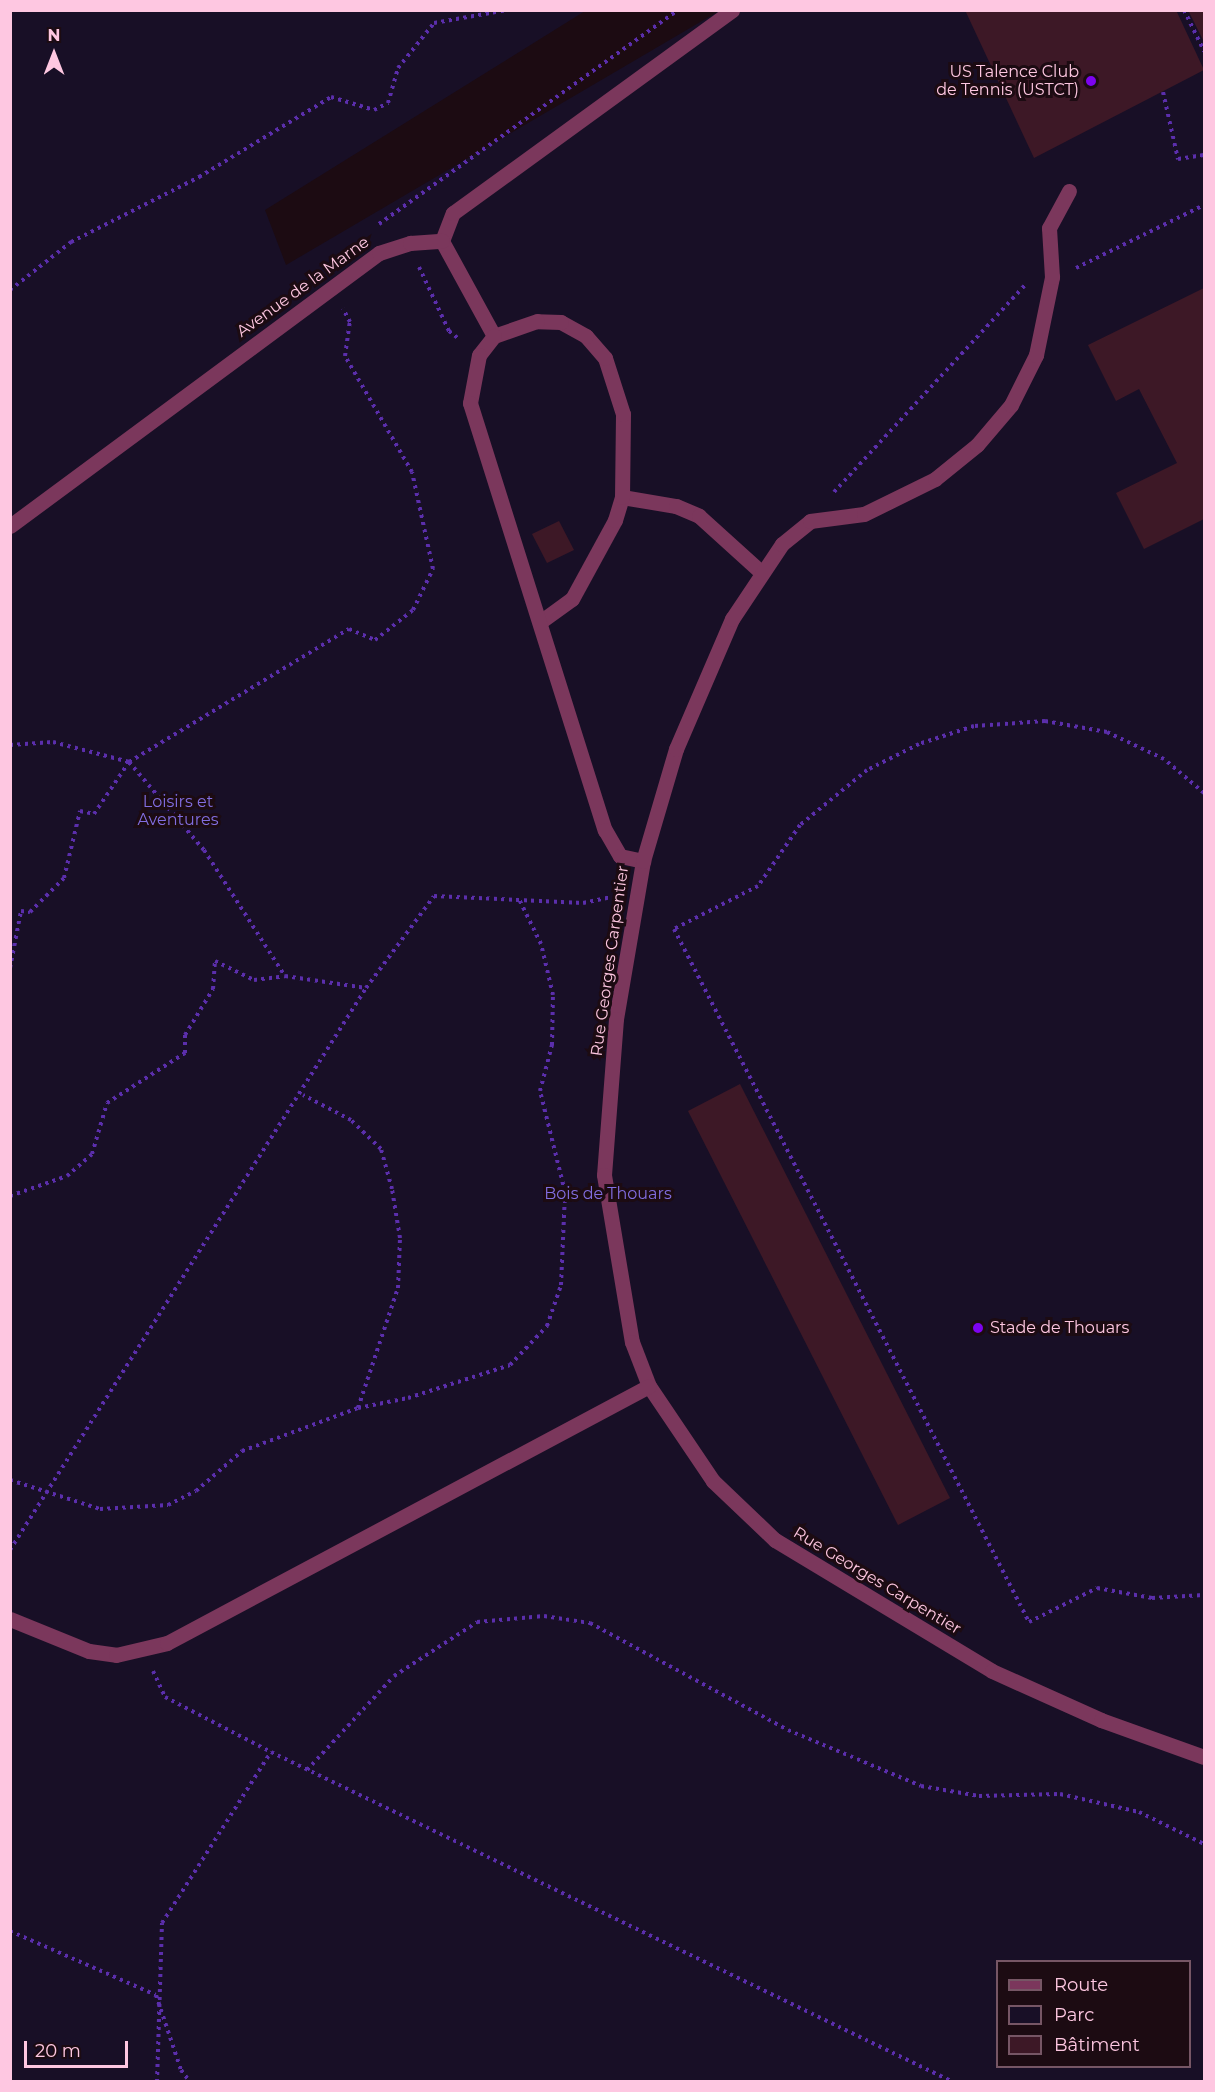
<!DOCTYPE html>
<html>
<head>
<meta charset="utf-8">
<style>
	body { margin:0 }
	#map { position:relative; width:1215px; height:2092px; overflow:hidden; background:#1c0b12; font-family:Montserrat,sans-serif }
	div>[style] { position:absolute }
	.green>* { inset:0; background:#180f26 }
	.building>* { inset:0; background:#3d1826 }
	.path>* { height:4px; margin-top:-2px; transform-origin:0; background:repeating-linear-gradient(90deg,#5b2eac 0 3px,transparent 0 7.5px) }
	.minor>* { height:15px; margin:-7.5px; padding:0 7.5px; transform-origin:7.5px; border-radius:7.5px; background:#7b375c }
	.dots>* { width:16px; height:16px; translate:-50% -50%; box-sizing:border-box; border:3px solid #1c0b12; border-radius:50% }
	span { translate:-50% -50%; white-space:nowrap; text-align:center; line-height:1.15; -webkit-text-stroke:6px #1c0b12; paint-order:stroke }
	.poi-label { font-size:16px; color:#fec7e1 }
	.right { translate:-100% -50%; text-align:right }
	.left { translate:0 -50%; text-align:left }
	.street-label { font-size:16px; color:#fec7e1 }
	.park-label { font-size:16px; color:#826ee1 }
	.frame { position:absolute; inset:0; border:12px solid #fec7e1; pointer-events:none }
	.legend { position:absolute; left:996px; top:1960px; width:195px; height:108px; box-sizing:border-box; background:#1c0b12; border:2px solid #765665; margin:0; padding:8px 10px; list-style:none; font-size:18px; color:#fec7e1 }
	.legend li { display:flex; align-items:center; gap:12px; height:30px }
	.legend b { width:30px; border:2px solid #765665 }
	.north { position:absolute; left:24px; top:24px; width:60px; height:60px; -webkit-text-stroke:4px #1c0b12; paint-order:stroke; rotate:0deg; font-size:16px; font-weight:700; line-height:24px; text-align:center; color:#fec7e1 }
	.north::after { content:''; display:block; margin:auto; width:21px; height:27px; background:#fec7e1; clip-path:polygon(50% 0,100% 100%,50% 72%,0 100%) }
	.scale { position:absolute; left:24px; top:2041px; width:104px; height:27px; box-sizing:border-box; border:3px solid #fec7e1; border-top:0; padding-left:8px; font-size:18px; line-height:21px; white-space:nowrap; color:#fec7e1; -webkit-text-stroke:4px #1c0b12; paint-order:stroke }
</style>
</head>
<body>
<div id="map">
	<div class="green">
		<i style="clip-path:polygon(evenodd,11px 11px,585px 11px,265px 210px,286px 265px,719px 11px,1204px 11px,1204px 2081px,11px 2082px,11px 11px,998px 1962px,1190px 1962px,1190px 2066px,998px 2066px,998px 1962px)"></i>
	</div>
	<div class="building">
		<i style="clip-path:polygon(965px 10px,1176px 10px,1204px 70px,1034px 158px)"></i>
		<i style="clip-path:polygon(1188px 10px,1204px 10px,1204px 42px)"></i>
		<i style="clip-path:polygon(1204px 288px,1204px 519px,1144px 549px,1116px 493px,1177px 463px,1139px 389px,1116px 401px,1088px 345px)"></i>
		<i style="clip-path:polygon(559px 521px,574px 550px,547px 563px,532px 534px)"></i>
		<i style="clip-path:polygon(740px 1084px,950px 1498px,898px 1525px,688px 1111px)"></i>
	</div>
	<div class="path">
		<i style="left:1184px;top:10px;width:46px;rotate:64deg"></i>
		<i style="left:1163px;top:92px;width:69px;rotate:77.4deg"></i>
		<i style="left:1178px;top:159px;width:26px;rotate:-9deg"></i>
		<i style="left:379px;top:224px;width:368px;rotate:-35.6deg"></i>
		<i style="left:419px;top:267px;width:71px;rotate:64.9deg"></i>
		<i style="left:449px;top:331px;width:14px;rotate:39deg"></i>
		<i style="left:1076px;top:268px;width:143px;rotate:-26.2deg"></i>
		<i style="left:10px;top:290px;width:78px;rotate:-38.2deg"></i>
		<i style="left:71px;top:242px;width:144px;rotate:-26.9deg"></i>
		<i style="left:199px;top:177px;width:154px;rotate:-31.2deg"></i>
		<i style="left:331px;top:97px;width:45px;rotate:16.8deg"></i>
		<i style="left:374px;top:110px;width:16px;rotate:-27deg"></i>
		<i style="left:388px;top:103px;width:36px;rotate:-74deg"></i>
		<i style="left:398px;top:68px;width:58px;rotate:-51.3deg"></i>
		<i style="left:434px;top:23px;width:74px;rotate:-10.1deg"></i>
		<i style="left:834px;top:492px;width:283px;rotate:-47.3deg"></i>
		<i style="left:10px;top:745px;width:43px;rotate:-4deg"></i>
		<i style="left:53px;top:742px;width:79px;rotate:14.7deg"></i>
		<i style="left:129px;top:762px;width:116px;rotate:49.6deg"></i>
		<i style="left:204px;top:850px;width:150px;rotate:57.3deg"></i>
		<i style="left:285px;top:976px;width:82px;rotate:8.4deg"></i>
		<i style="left:1204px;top:793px;width:52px;rotate:-139.6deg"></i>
		<i style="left:1164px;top:759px;width:63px;rotate:-154.7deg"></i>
		<i style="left:1107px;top:732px;width:63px;rotate:-169.9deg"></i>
		<i style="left:1045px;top:721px;width:71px;rotate:176deg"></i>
		<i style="left:974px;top:726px;width:58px;rotate:161.9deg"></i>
		<i style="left:919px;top:744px;width:58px;rotate:153.4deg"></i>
		<i style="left:867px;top:770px;width:87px;rotate:140.6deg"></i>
		<i style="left:800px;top:825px;width:74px;rotate:124.5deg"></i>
		<i style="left:758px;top:886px;width:94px;rotate:152.9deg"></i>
		<i style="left:674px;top:929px;width:779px;rotate:62.88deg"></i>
		<i style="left:1029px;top:1622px;width:76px;rotate:-26.6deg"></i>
		<i style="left:1097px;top:1588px;width:56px;rotate:10.3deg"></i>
		<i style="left:1152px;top:1598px;width:52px;rotate:-3.3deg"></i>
		<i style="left:10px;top:968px;width:58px;rotate:-79.1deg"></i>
		<i style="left:21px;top:911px;width:9px;rotate:6deg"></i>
		<i style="left:30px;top:912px;width:48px;rotate:-45deg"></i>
		<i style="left:64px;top:878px;width:69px;rotate:-76.6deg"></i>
		<i style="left:80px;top:811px;width:14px;rotate:12deg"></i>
		<i style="left:94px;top:814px;width:63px;rotate:-56.1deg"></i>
		<i style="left:129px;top:762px;width:257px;rotate:-31.2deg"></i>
		<i style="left:349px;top:629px;width:28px;rotate:23deg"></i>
		<i style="left:375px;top:640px;width:48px;rotate:-38.3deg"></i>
		<i style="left:413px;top:610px;width:46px;rotate:-64deg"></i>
		<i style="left:433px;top:569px;width:99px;rotate:-102.2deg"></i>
		<i style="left:412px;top:472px;width:134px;rotate:-120deg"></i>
		<i style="left:345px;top:356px;width:34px;rotate:-82deg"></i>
		<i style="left:350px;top:322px;width:15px;rotate:-118deg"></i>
		<i style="left:10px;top:1196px;width:60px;rotate:-19.3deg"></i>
		<i style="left:67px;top:1176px;width:33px;rotate:-41deg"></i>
		<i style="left:92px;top:1154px;width:53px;rotate:-73.6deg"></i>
		<i style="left:107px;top:1103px;width:93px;rotate:-32.7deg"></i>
		<i style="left:185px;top:1053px;width:18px;rotate:-90deg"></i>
		<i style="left:185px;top:1035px;width:54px;rotate:-58.7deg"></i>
		<i style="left:213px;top:989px;width:28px;rotate:-86deg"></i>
		<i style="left:215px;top:961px;width:43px;rotate:26deg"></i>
		<i style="left:254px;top:980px;width:31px;rotate:-7deg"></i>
		<i style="left:358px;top:1408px;width:51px;rotate:-11.3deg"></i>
		<i style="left:408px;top:1398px;width:107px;rotate:-17.9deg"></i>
		<i style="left:510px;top:1365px;width:54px;rotate:-46.5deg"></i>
		<i style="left:547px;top:1326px;width:43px;rotate:-71.1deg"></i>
		<i style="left:561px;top:1285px;width:93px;rotate:-87.5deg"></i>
		<i style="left:565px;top:1192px;width:104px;rotate:-103.9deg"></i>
		<i style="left:540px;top:1091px;width:48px;rotate:-75.4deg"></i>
		<i style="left:552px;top:1045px;width:50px;rotate:-88.9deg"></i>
		<i style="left:553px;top:995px;width:52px;rotate:-103.2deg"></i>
		<i style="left:541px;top:944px;width:50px;rotate:-116.1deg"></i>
		<i style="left:10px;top:1480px;width:95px;rotate:17.9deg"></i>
		<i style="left:100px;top:1509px;width:68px;rotate:-3.4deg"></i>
		<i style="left:168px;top:1505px;width:31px;rotate:-27deg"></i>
		<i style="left:196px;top:1491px;width:61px;rotate:-41deg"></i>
		<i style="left:242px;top:1451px;width:124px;rotate:-20.3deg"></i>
		<i style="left:358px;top:1408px;width:126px;rotate:-71.6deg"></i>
		<i style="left:398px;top:1288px;width:50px;rotate:-87.7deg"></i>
		<i style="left:400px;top:1238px;width:50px;rotate:-99.3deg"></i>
		<i style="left:392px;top:1189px;width:41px;rotate:-105.4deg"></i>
		<i style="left:381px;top:1149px;width:42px;rotate:-136deg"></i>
		<i style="left:351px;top:1120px;width:54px;rotate:-152.5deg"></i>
		<i style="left:10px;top:1550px;width:665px;rotate:-57.65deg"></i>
		<i style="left:366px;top:988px;width:114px;rotate:-53.5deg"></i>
		<i style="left:434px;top:896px;width:149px;rotate:2.7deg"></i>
		<i style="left:583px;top:903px;width:29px;rotate:-12deg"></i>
		<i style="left:153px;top:1671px;width:29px;rotate:65deg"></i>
		<i style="left:165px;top:1697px;width:119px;rotate:27.4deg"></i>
		<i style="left:271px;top:1752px;width:758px;rotate:25.82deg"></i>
		<i style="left:307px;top:1770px;width:128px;rotate:-47.2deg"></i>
		<i style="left:394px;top:1676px;width:99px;rotate:-33deg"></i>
		<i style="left:477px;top:1622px;width:67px;rotate:-5.1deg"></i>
		<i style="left:544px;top:1616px;width:47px;rotate:8.7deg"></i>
		<i style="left:590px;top:1623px;width:225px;rotate:28.4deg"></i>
		<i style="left:788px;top:1730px;width:144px;rotate:22.8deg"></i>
		<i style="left:921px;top:1786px;width:59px;rotate:9.8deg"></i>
		<i style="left:979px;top:1796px;width:81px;rotate:-1.4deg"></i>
		<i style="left:1060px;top:1794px;width:81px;rotate:12.8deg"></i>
		<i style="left:1139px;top:1812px;width:72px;rotate:26.2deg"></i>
		<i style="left:10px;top:1931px;width:159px;rotate:23.7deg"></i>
		<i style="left:156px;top:1995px;width:79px;rotate:71.6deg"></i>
		<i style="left:181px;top:2070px;width:15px;rotate:53deg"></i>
		<i style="left:157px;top:2082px;width:159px;rotate:-88.2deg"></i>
		<i style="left:162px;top:1923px;width:203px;rotate:-57.5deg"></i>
	</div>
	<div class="minor">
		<i style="left:442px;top:241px;width:30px;rotate:-69deg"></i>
		<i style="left:453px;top:213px;width:345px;rotate:-36deg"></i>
		<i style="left:442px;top:241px;width:108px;rotate:61.3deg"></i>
		<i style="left:622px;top:497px;width:55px;rotate:9.5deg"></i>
		<i style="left:676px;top:506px;width:25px;rotate:23deg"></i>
		<i style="left:699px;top:516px;width:84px;rotate:42.1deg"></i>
		<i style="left:10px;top:526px;width:459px;rotate:-36.5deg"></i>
		<i style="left:379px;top:253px;width:33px;rotate:-18deg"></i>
		<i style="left:410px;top:243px;width:32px;rotate:-4deg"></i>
		<i style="left:540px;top:622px;width:39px;rotate:-36deg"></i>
		<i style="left:572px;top:599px;width:90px;rotate:-61.4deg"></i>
		<i style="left:615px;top:520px;width:24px;rotate:-73deg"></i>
		<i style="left:622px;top:497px;width:83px;rotate:-89.3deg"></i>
		<i style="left:623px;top:414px;width:59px;rotate:-107.8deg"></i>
		<i style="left:605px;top:358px;width:29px;rotate:-131deg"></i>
		<i style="left:586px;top:336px;width:29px;rotate:-151deg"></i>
		<i style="left:561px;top:322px;width:24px;rotate:-178deg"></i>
		<i style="left:537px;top:321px;width:46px;rotate:160.8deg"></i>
		<i style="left:494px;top:336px;width:24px;rotate:128deg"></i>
		<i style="left:479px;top:355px;width:49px;rotate:100.6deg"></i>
		<i style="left:470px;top:403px;width:448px;rotate:72.5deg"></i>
		<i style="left:605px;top:830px;width:30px;rotate:60deg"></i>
		<i style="left:620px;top:856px;width:24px;rotate:12deg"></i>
		<i style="left:643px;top:861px;width:160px;rotate:99.7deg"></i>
		<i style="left:616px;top:1019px;width:156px;rotate:94.4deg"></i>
		<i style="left:604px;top:1175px;width:169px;rotate:80.5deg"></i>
		<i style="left:632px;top:1342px;width:47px;rotate:68.9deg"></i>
		<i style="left:649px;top:1386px;width:115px;rotate:56deg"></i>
		<i style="left:713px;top:1481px;width:86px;rotate:43.6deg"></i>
		<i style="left:775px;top:1540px;width:253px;rotate:31.1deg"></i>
		<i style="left:992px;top:1671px;width:120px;rotate:24.2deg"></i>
		<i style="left:1101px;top:1720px;width:109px;rotate:19.8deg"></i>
		<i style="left:643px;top:861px;width:117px;rotate:-73.6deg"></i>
		<i style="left:676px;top:749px;width:142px;rotate:-66.7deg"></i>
		<i style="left:732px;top:619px;width:90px;rotate:-56.3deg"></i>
		<i style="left:782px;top:544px;width:36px;rotate:-39deg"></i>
		<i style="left:810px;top:521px;width:54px;rotate:-7.4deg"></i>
		<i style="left:864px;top:514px;width:79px;rotate:-26.2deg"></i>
		<i style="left:935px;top:479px;width:54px;rotate:-39deg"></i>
		<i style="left:977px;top:445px;width:52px;rotate:-49.6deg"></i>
		<i style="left:1011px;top:405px;width:56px;rotate:-63.4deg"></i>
		<i style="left:1036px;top:355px;width:80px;rotate:-78.4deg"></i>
		<i style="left:1052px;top:277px;width:49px;rotate:-93.5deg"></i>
		<i style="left:1049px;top:228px;width:42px;rotate:-61.6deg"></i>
		<i style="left:10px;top:1619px;width:85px;rotate:22.1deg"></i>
		<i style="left:89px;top:1651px;width:27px;rotate:8deg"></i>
		<i style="left:116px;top:1655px;width:52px;rotate:-13.2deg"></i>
		<i style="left:167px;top:1643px;width:546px;rotate:-28.07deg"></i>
	</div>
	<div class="dots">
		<i style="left:1091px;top:81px;background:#7d03ef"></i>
		<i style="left:978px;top:1328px;background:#7d03ef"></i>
	</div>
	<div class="poi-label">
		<span class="right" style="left:1079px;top:81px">US Talence Club<br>de Tennis (USTCT)</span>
		<span class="left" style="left:990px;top:1328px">Stade de Thouars</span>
	</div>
	<div class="street-label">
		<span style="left:303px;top:287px;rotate:-36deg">Avenue de la Marne</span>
		<span style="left:610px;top:961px;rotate:-82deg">Rue Georges Carpentier</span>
		<span style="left:877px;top:1581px;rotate:31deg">Rue Georges Carpentier</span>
	</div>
	<div class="park-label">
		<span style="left:178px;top:811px">Loisirs et<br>Aventures</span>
		<span style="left:608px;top:1194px">Bois de Thouars</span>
	</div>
	<div class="frame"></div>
	<ul class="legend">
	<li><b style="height:8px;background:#7b375c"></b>Route</li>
	<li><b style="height:16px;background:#180f26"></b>Parc</li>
	<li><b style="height:16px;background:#3d1826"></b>Bâtiment</li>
	</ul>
	<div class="north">N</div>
	<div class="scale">20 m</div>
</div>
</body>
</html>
